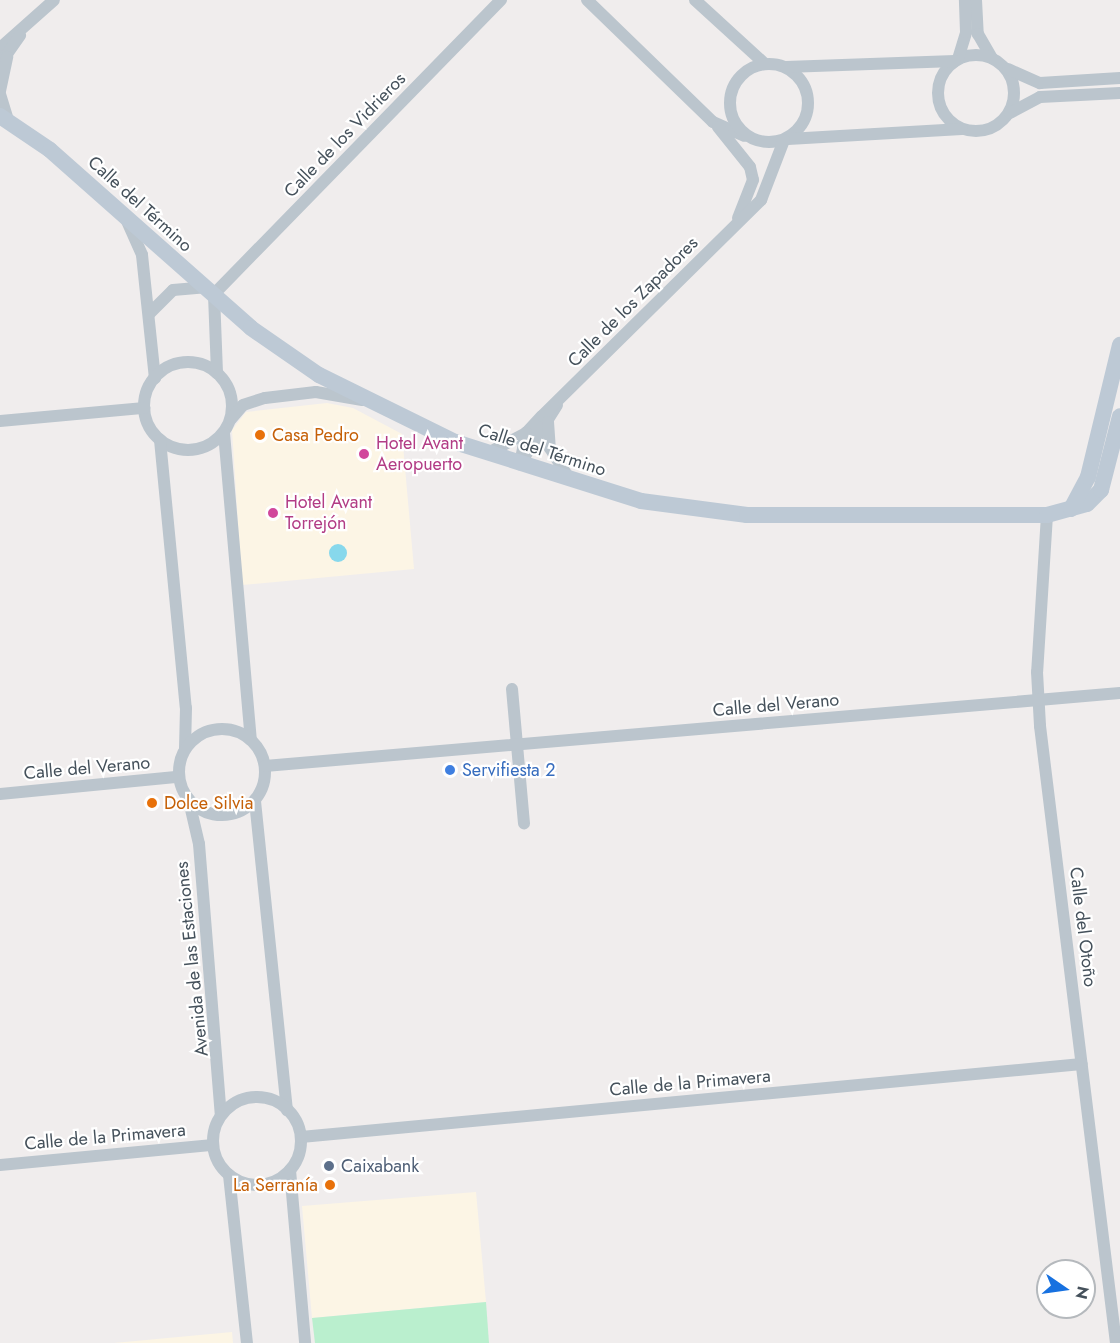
<!DOCTYPE html>
<html>
<head>
<meta charset="utf-8">
<style>
	body { margin:0 }
	#map { position:relative; width:1120px; height:1343px; overflow:hidden; background:#f0eded; font-family:Jost,sans-serif }
	div>[style] { position:absolute }
	.commercial>* { inset:0; background:#fcf5e5 }
	.green>* { inset:0; background:#baefce }
	.water>* { inset:0; background:#87d8ec }
	.round { border-radius:50% }
	.street>* { height:12px; margin:-6px; padding:0 6px; transform-origin:6px; border-radius:6px; background:#bbc5cd }
	.street>.ring { margin:-6px; padding:0; box-sizing:content-box; background:none; border:12px solid #bbc5cd; border-radius:50% }
	.secondary>* { height:16px; margin:-8px; padding:0 8px; transform-origin:8px; border-radius:8px; background:#bdc9d5 }
	.dots>* { width:16px; height:16px; translate:-50% -50%; box-sizing:border-box; border:3px solid #fff; border-radius:50% }
	span { translate:-50% -50%; white-space:nowrap; text-align:center; line-height:1.15; -webkit-text-stroke:4.5px #fff; paint-order:stroke }
	.street-label { font-size:18px; color:#45515b }
	.food-label { font-size:18px; color:#c56008 }
	.left { translate:0 -50%; text-align:left }
	.right { translate:-100% -50%; text-align:right }
	.hotel-label { font-size:18px; color:#b23c85 }
	.shop-label { font-size:18px; color:#366cbe }
	.service-label { font-size:18px; color:#4e5e75 }
	.north { position:absolute; left:1036px; top:1259px; width:60px; height:60px; box-sizing:border-box; background:#fff; border:2px solid #b5b9bd; border-radius:50%; rotate:103deg; font-size:16px; font-weight:700; line-height:24px; text-align:center; color:#45515b }
	.north::after { content:''; display:block; margin:auto; width:21px; height:27px; background:#1771e0; clip-path:polygon(50% 0,100% 100%,50% 72%,0 100%) }
</style>
</head>
<body>
<div id="map">
	<div class="commercial">
		<i style="clip-path:polygon(327px 403px,353px 408px,402px 434px,414px 569px,242px 585px,232px 430px,246px 412px)"></i>
		<i style="clip-path:polygon(476px 1192px,486px 1302px,312px 1318px,302px 1206px)"></i>
		<i style="clip-path:polygon(232px 1332px,233px 1343px,114px 1343px)"></i>
	</div>
	<div class="green">
		<i style="clip-path:polygon(486px 1302px,489px 1343px,315px 1343px,312px 1318px)"></i>
	</div>
	<div class="water">
		<i class="round" style="left:329px;top:544px;width:18px;height:18px"></i>
	</div>
	<div class="street">
		<i style="left:587px;top:0;width:175px;rotate:44.1deg"></i>
		<i style="left:713px;top:122px;width:34px;rotate:24deg"></i>
		<i style="left:695px;top:0;width:95px;rotate:42.4deg"></i>
		<i style="left:976px;top:0;width:34px;rotate:87deg"></i>
		<i style="left:978px;top:34px;width:28px;rotate:60deg"></i>
		<i style="left:0;top:48px;width:72px;rotate:-41.6deg"></i>
		<i class="ring" style="left:938px;top:55px;width:64px;height:64px"></i>
		<i style="left:958px;top:59px;width:28px;rotate:-73deg"></i>
		<i style="left:966px;top:32px;width:32px;rotate:-92deg"></i>
		<i class="ring" style="left:730px;top:64px;width:66px;height:66px"></i>
		<i style="left:0;top:64px;width:35px;rotate:-55deg"></i>
		<i style="left:786px;top:67px;width:169px;rotate:-2deg"></i>
		<i style="left:1008px;top:69px;width:35px;rotate:24deg"></i>
		<i style="left:1040px;top:83px;width:80px;rotate:-3.6deg"></i>
		<i style="left:0;top:91px;width:35px;rotate:-78deg"></i>
		<i style="left:0;top:94px;width:28px;rotate:73deg"></i>
		<i style="left:1010px;top:113px;width:34px;rotate:-28deg"></i>
		<i style="left:1040px;top:97px;width:80px;rotate:-2.9deg"></i>
		<i style="left:718px;top:127px;width:51px;rotate:51.3deg"></i>
		<i style="left:750px;top:167px;width:13px;rotate:77deg"></i>
		<i style="left:753px;top:180px;width:41px;rotate:111.5deg"></i>
		<i style="left:788px;top:139px;width:174px;rotate:-3.3deg"></i>
		<i style="left:127px;top:221px;width:37px;rotate:66deg"></i>
		<i style="left:142px;top:255px;width:124px;rotate:84deg"></i>
		<i style="left:149px;top:314px;width:34px;rotate:-45deg"></i>
		<i style="left:173px;top:290px;width:32px;rotate:-5deg"></i>
		<i class="ring" style="left:144px;top:362px;width:76px;height:76px"></i>
		<i style="left:217px;top:373px;width:79px;rotate:-92.2deg"></i>
		<i style="left:214px;top:294px;width:411px;rotate:-45.7deg"></i>
		<i style="left:557px;top:405px;width:70px;rotate:122.1deg"></i>
		<i style="left:520px;top:464px;width:32px;rotate:-79deg"></i>
		<i style="left:526px;top:433px;width:23px;rotate:-47deg"></i>
		<i style="left:542px;top:416px;width:308px;rotate:-44.6deg"></i>
		<i style="left:761px;top:200px;width:64px;rotate:-69deg"></i>
		<i style="left:231px;top:419px;width:18px;rotate:-49deg"></i>
		<i style="left:243px;top:405px;width:23px;rotate:-18deg"></i>
		<i style="left:265px;top:398px;width:51px;rotate:-6.7deg"></i>
		<i style="left:316px;top:392px;width:47px;rotate:9.9deg"></i>
		<i style="left:0;top:421px;width:145px;rotate:-5.2deg"></i>
		<i style="left:548px;top:422px;width:26px;rotate:86deg"></i>
		<i style="left:550px;top:448px;width:36px;rotate:58deg"></i>
		<i style="left:224px;top:433px;width:308px;rotate:85deg"></i>
		<i style="left:160px;top:440px;width:269px;rotate:84.5deg"></i>
		<i style="left:186px;top:708px;width:40px;rotate:91.4deg"></i>
		<i style="left:488px;top:453px;width:43px;rotate:-27.8deg"></i>
		<i style="left:1047px;top:515px;width:157px;rotate:93.6deg"></i>
		<i style="left:1037px;top:672px;width:54px;rotate:86.8deg"></i>
		<i style="left:1040px;top:726px;width:622px;rotate:82.98deg"></i>
		<i style="left:512px;top:689px;width:135px;rotate:84.9deg"></i>
		<i class="ring" style="left:179px;top:729px;width:74px;height:74px"></i>
		<i style="left:265px;top:766px;width:858px;rotate:-4.88deg"></i>
		<i style="left:0;top:794px;width:179px;rotate:-5.5deg"></i>
		<i style="left:189px;top:801px;width:44px;rotate:76.9deg"></i>
		<i style="left:199px;top:844px;width:272px;rotate:85.4deg"></i>
		<i style="left:255px;top:801px;width:311px;rotate:84.1deg"></i>
		<i class="ring" style="left:213px;top:1097px;width:76px;height:76px"></i>
		<i style="left:301px;top:1137px;width:784px;rotate:-5.34deg"></i>
		<i style="left:0;top:1165px;width:214px;rotate:-5.4deg"></i>
		<i style="left:290px;top:1170px;width:174px;rotate:85deg"></i>
		<i style="left:229px;top:1175px;width:169px;rotate:83.9deg"></i>
	</div>
	<div class="secondary">
		<i style="left:0;top:116px;width:60px;rotate:34.2deg"></i>
		<i style="left:50px;top:150px;width:268px;rotate:41.5deg"></i>
		<i style="left:251px;top:328px;width:83px;rotate:34.7deg"></i>
		<i style="left:319px;top:375px;width:152px;rotate:26.2deg"></i>
		<i style="left:455px;top:442px;width:195px;rotate:17.6deg"></i>
		<i style="left:641px;top:501px;width:107px;rotate:7.5deg"></i>
		<i style="left:747px;top:515px;width:300px"></i>
		<i style="left:1047px;top:515px;width:41px;rotate:-15.4deg"></i>
		<i style="left:1087px;top:504px;width:20px;rotate:-45deg"></i>
		<i style="left:1101px;top:490px;width:76px;rotate:-75.6deg"></i>
		<i style="left:1071px;top:509px;width:36px;rotate:-62deg"></i>
		<i style="left:1088px;top:477px;width:136px;rotate:-76.4deg"></i>
	</div>
	<div class="dots">
		<i style="left:260px;top:435px;background:#e8710a"></i>
		<i style="left:364px;top:454px;background:#d1479c"></i>
		<i style="left:273px;top:513px;background:#d1479c"></i>
		<i style="left:450px;top:770px;background:#3f7fe0"></i>
		<i style="left:152px;top:803px;background:#e8710a"></i>
		<i style="left:329px;top:1166px;background:#5c6f8a"></i>
		<i style="left:330px;top:1185px;background:#e8710a"></i>
	</div>
	<div class="street-label">
		<span style="left:345px;top:135px;rotate:-46deg">Calle de los Vidrieros</span>
		<span style="left:140px;top:204px;rotate:42deg">Calle del Término</span>
		<span style="left:633px;top:302px;rotate:-45deg">Calle de los Zapadores</span>
		<span style="left:542px;top:450px;rotate:18deg">Calle del Término</span>
		<span style="left:776px;top:705px;rotate:-5deg">Calle del Verano</span>
		<span style="left:87px;top:768px;rotate:-5deg">Calle del Verano</span>
		<span style="left:1083px;top:927px;rotate:83deg">Calle del Otoño</span>
		<span style="left:192px;top:959px;rotate:-96deg">Avenida de las Estaciones</span>
		<span style="left:690px;top:1083px;rotate:-5deg">Calle de la Primavera</span>
		<span style="left:105px;top:1137px;rotate:-5deg">Calle de la Primavera</span>
	</div>
	<div class="food-label">
		<span class="left" style="left:272px;top:435px">Casa Pedro</span>
		<span class="left" style="left:164px;top:803px">Dolce Silvia</span>
		<span class="right" style="left:318px;top:1185px">La Serranía</span>
	</div>
	<div class="hotel-label">
		<span class="left" style="left:376px;top:454px">Hotel Avant<br>Aeropuerto</span>
		<span class="left" style="left:285px;top:513px">Hotel Avant<br>Torrejón</span>
	</div>
	<div class="shop-label">
		<span class="left" style="left:462px;top:770px">Servifiesta 2</span>
	</div>
	<div class="service-label">
		<span class="left" style="left:341px;top:1166px">Caixabank</span>
	</div>
	<div class="north">N</div>
</div>
</body>
</html>
